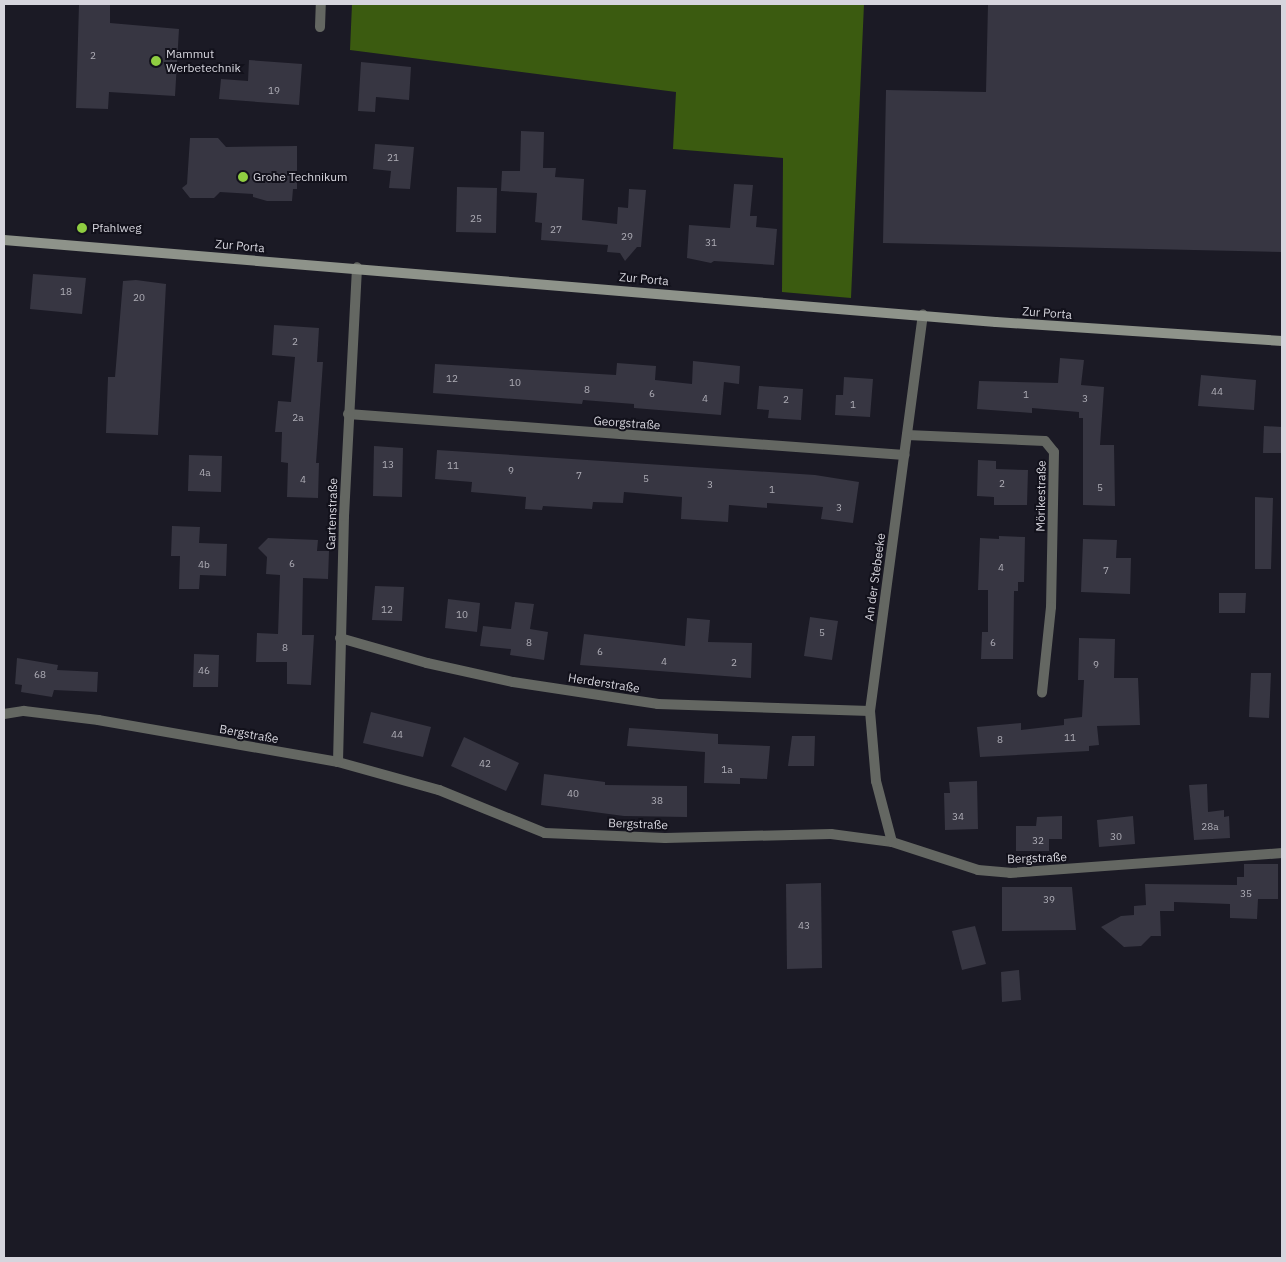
<!DOCTYPE html>
<html>
<head>
<meta charset="utf-8">
<style>
	body { margin:0 }
	#map { position:relative; width:1286px; height:1262px; overflow:hidden; background:#1b1a25; font-family:"IBM Plex Sans",sans-serif }
	div>[style] { position:absolute }
	.forest>* { inset:0; background:#3b5b10 }
	.building>* { inset:0; background:#373642 }
	.street>* { height:10px; margin:-5px; padding:0 5px; transform-origin:5px; border-radius:5px; background:#646762 }
	.secondary>* { height:10px; margin:-5px; padding:0 5px; transform-origin:5px; border-radius:5px; background:#8e938a }
	.dots>* { width:14px; height:14px; translate:-50% -50%; box-sizing:border-box; border:2px solid #12111b; border-radius:50% }
	span { translate:-50% -50%; white-space:nowrap; text-align:center; line-height:1.15; -webkit-text-stroke:4px #12111b; paint-order:stroke }
	.number-label { font-size:10px; color:#aeadb6 }
	.number-label span { -webkit-text-stroke-width:0 }
	.poi-label { font-size:12px; color:#d6d5dd }
	.left { translate:0 -50%; text-align:left }
	.street-label { font-size:12px; color:#d6d5dd }
	.frame { position:absolute; inset:0; border:5px solid #d6d5dd; pointer-events:none }
</style>
</head>
<body>
<div id="map">
	<div class="forest">
		<i style="clip-path:polygon(352px 4px,864px 4px,851px 298px,782px 292px,783px 158px,673px 149px,676px 92px,350px 50px)"></i>
	</div>
	<div class="building">
		<i style="clip-path:polygon(79px 4px,110px 4px,110px 23px,179px 29px,175px 96px,109px 92px,108px 109px,76px 108px)"></i>
		<i style="clip-path:polygon(988px 4px,1282px 4px,1282px 252px,883px 243px,886px 90px,986px 92px)"></i>
		<i style="clip-path:polygon(249px 60px,302px 64px,299px 105px,219px 99px,221px 79px,248px 81px)"></i>
		<i style="clip-path:polygon(361px 62px,411px 67px,409px 100px,376px 97px,375px 112px,358px 111px)"></i>
		<i style="clip-path:polygon(521px 131px,544px 132px,543px 168px,556px 168px,555px 177px,584px 179px,582px 220px,617px 224px,618px 207px,628px 208px,629px 189px,646px 190px,641px 247px,637px 247px,625px 261px,620px 253px,607px 252px,608px 245px,541px 240px,542px 223px,535px 222px,537px 193px,501px 191px,502px 171px,520px 171px)"></i>
		<i style="clip-path:polygon(190px 138px,218px 138px,226px 147px,297px 146px,297px 189px,293px 189px,292px 201px,267px 201px,253px 197px,253px 194px,220px 192px,214px 198px,190px 198px,182px 188px,187px 184px)"></i>
		<i style="clip-path:polygon(375px 144px,414px 147px,410px 189px,389px 188px,391px 171px,373px 169px)"></i>
		<i style="clip-path:polygon(734px 184px,753px 185px,750px 216px,757px 216px,756px 227px,777px 229px,774px 265px,714px 261px,711px 263px,687px 258px,689px 225px,730px 228px)"></i>
		<i style="clip-path:polygon(457px 187px,497px 188px,496px 233px,456px 232px)"></i>
		<i style="clip-path:polygon(33px 274px,86px 278px,82px 314px,30px 309px)"></i>
		<i style="clip-path:polygon(136px 280px,166px 284px,158px 435px,106px 433px,108px 377px,115px 377px,123px 281px)"></i>
		<i style="clip-path:polygon(274px 325px,319px 328px,317px 362px,323px 362px,316px 463px,319px 463px,318px 498px,287px 497px,288px 463px,281px 462px,282px 432px,275px 432px,278px 401px,291px 402px,295px 357px,272px 355px)"></i>
		<i style="clip-path:polygon(1060px 358px,1084px 360px,1081px 385px,1104px 387px,1100px 445px,1114px 445px,1115px 506px,1083px 505px,1083px 418px,1079px 418px,1079px 412px,1032px 408px,1032px 413px,977px 409px,979px 381px,1058px 383px)"></i>
		<i style="clip-path:polygon(693px 361px,740px 366px,739px 384px,724px 382px,721px 415px,634px 408px,634px 404px,583px 400px,582px 404px,433px 393px,435px 364px,616px 375px,617px 363px,656px 366px,655px 380px,692px 384px)"></i>
		<i style="clip-path:polygon(1201px 375px,1256px 380px,1254px 410px,1198px 406px)"></i>
		<i style="clip-path:polygon(844px 377px,873px 379px,870px 417px,835px 415px,836px 395px,843px 395px)"></i>
		<i style="clip-path:polygon(759px 386px,803px 389px,801px 420px,768px 418px,769px 410px,757px 409px)"></i>
		<i style="clip-path:polygon(1264px 426px,1282px 427px,1282px 453px,1263px 453px)"></i>
		<i style="clip-path:polygon(374px 446px,403px 448px,402px 497px,373px 496px)"></i>
		<i style="clip-path:polygon(437px 450px,815px 475px,859px 482px,853px 523px,821px 519px,823px 507px,767px 503px,767px 508px,729px 505px,728px 522px,681px 519px,682px 497px,624px 492px,623px 503px,593px 502px,592px 509px,543px 506px,542px 510px,525px 509px,526px 497px,471px 492px,472px 482px,435px 479px)"></i>
		<i style="clip-path:polygon(189px 455px,222px 456px,221px 492px,188px 491px)"></i>
		<i style="clip-path:polygon(978px 460px,996px 461px,996px 469px,1028px 470px,1027px 505px,994px 505px,994px 497px,977px 496px)"></i>
		<i style="clip-path:polygon(1255px 497px,1273px 498px,1271px 569px,1255px 569px)"></i>
		<i style="clip-path:polygon(172px 526px,200px 527px,199px 543px,227px 544px,226px 576px,200px 575px,199px 589px,179px 589px,180px 556px,171px 556px)"></i>
		<i style="clip-path:polygon(999px 536px,1025px 537px,1024px 582px,1018px 582px,1018px 591px,1014px 591px,1013px 659px,981px 659px,982px 632px,988px 632px,988px 590px,978px 590px,980px 538px,999px 539px)"></i>
		<i style="clip-path:polygon(268px 538px,318px 540px,317px 551px,329px 551px,328px 579px,303px 578px,302px 635px,314px 635px,311px 685px,287px 684px,287px 662px,256px 662px,257px 633px,278px 634px,280px 575px,266px 574px,267px 557px,258px 548px)"></i>
		<i style="clip-path:polygon(1083px 539px,1117px 540px,1116px 558px,1131px 558px,1130px 594px,1081px 592px)"></i>
		<i style="clip-path:polygon(375px 586px,404px 587px,402px 621px,372px 620px)"></i>
		<i style="clip-path:polygon(1219px 593px,1246px 593px,1245px 613px,1219px 613px)"></i>
		<i style="clip-path:polygon(448px 599px,480px 603px,477px 632px,445px 628px)"></i>
		<i style="clip-path:polygon(515px 602px,534px 604px,530px 629px,548px 632px,544px 660px,510px 655px,511px 649px,480px 646px,483px 626px,511px 629px)"></i>
		<i style="clip-path:polygon(810px 617px,838px 621px,832px 660px,804px 656px)"></i>
		<i style="clip-path:polygon(687px 618px,710px 620px,708px 642px,752px 643px,751px 678px,580px 665px,584px 634px,685px 646px)"></i>
		<i style="clip-path:polygon(1079px 638px,1115px 639px,1114px 678px,1138px 678px,1140px 725px,1097px 726px,1099px 745px,1089px 746px,1089px 751px,980px 757px,977px 727px,1021px 723px,1021px 730px,1064px 725px,1064px 719px,1082px 717px,1084px 680px,1078px 680px)"></i>
		<i style="clip-path:polygon(194px 654px,219px 655px,218px 687px,193px 687px)"></i>
		<i style="clip-path:polygon(17px 658px,58px 665px,57px 670px,98px 672px,97px 692px,54px 690px,52px 697px,21px 692px,22px 685px,15px 684px)"></i>
		<i style="clip-path:polygon(1251px 673px,1271px 673px,1269px 718px,1249px 717px)"></i>
		<i style="clip-path:polygon(371px 712px,431px 727px,423px 757px,363px 743px)"></i>
		<i style="clip-path:polygon(629px 728px,718px 734px,718px 744px,770px 746px,767px 779px,740px 778px,740px 784px,704px 783px,705px 752px,627px 746px)"></i>
		<i style="clip-path:polygon(792px 736px,815px 736px,814px 766px,788px 766px)"></i>
		<i style="clip-path:polygon(464px 737px,519px 763px,506px 791px,451px 766px)"></i>
		<i style="clip-path:polygon(544px 774px,605px 782px,605px 785px,687px 786px,687px 817px,624px 816px,541px 805px)"></i>
		<i style="clip-path:polygon(977px 781px,978px 829px,945px 830px,944px 793px,950px 793px,949px 782px)"></i>
		<i style="clip-path:polygon(1207px 784px,1208px 812px,1224px 810px,1224px 817px,1229px 816px,1230px 838px,1194px 840px,1189px 785px)"></i>
		<i style="clip-path:polygon(1062px 816px,1062px 839px,1049px 839px,1049px 851px,1016px 851px,1016px 826px,1036px 826px,1037px 817px)"></i>
		<i style="clip-path:polygon(1133px 816px,1135px 844px,1099px 847px,1097px 820px)"></i>
		<i style="clip-path:polygon(1244px 864px,1278px 864px,1278px 899px,1258px 899px,1257px 919px,1230px 918px,1230px 904px,1174px 902px,1174px 911px,1160px 911px,1161px 936px,1151px 936px,1141px 946px,1124px 947px,1101px 927px,1121px 916px,1134px 915px,1134px 906px,1146px 905px,1145px 884px,1237px 885px,1237px 877px,1244px 877px)"></i>
		<i style="clip-path:polygon(821px 883px,822px 968px,787px 969px,786px 884px)"></i>
		<i style="clip-path:polygon(1002px 887px,1072px 887px,1076px 930px,1002px 931px)"></i>
		<i style="clip-path:polygon(975px 926px,986px 964px,962px 970px,952px 931px)"></i>
		<i style="clip-path:polygon(1019px 970px,1021px 1000px,1002px 1002px,1001px 972px)"></i>
	</div>
	<div class="street">
		<i style="left:320px;top:27px;width:23px;rotate:-88deg"></i>
		<i style="left:348px;top:414px;width:558px;rotate:4.22deg"></i>
		<i style="left:907px;top:435px;width:138px;rotate:2.5deg"></i>
		<i style="left:1045px;top:441px;width:14px;rotate:51deg"></i>
		<i style="left:1054px;top:452px;width:155px;rotate:91.1deg"></i>
		<i style="left:1051px;top:607px;width:86px;rotate:96deg"></i>
		<i style="left:340px;top:638px;width:91px;rotate:16deg"></i>
		<i style="left:427px;top:663px;width:88px;rotate:12.5deg"></i>
		<i style="left:513px;top:682px;width:147px;rotate:8.6deg"></i>
		<i style="left:658px;top:704px;width:212px;rotate:1.9deg"></i>
		<i style="left:4px;top:714px;width:20px;rotate:-9deg"></i>
		<i style="left:24px;top:711px;width:75px;rotate:6.9deg"></i>
		<i style="left:98px;top:720px;width:244px;rotate:9.9deg"></i>
		<i style="left:338px;top:762px;width:105px;rotate:15.5deg"></i>
		<i style="left:439px;top:790px;width:114px;rotate:22.1deg"></i>
		<i style="left:545px;top:833px;width:120px;rotate:2.4deg"></i>
		<i style="left:665px;top:838px;width:166px;rotate:-1.4deg"></i>
		<i style="left:831px;top:834px;width:62px;rotate:7.5deg"></i>
		<i style="left:892px;top:842px;width:90px;rotate:18deg"></i>
		<i style="left:978px;top:870px;width:32px;rotate:5deg"></i>
		<i style="left:1010px;top:873px;width:273px;rotate:-4.2deg"></i>
		<i style="left:338px;top:762px;width:246px;rotate:-88.6deg"></i>
		<i style="left:344px;top:516px;width:249px;rotate:-87deg"></i>
		<i style="left:892px;top:842px;width:63px;rotate:-104.7deg"></i>
		<i style="left:876px;top:781px;width:70px;rotate:-94.9deg"></i>
		<i style="left:870px;top:711px;width:400px;rotate:-82.4deg"></i>
	</div>
	<div class="secondary">
		<i style="left:4px;top:240px;width:995px;rotate:4.73deg"></i>
		<i style="left:996px;top:322px;width:287px;rotate:3.8deg"></i>
	</div>
	<div class="dots">
		<i style="left:156px;top:61px;background:#8fcd41"></i>
		<i style="left:243px;top:177px;background:#8fcd41"></i>
		<i style="left:82px;top:228px;background:#8fcd41"></i>
	</div>
	<div class="number-label">
		<span style="left:93px;top:56px">2</span>
		<span style="left:274px;top:91px">19</span>
		<span style="left:393px;top:158px">21</span>
		<span style="left:476px;top:219px">25</span>
		<span style="left:556px;top:230px">27</span>
		<span style="left:627px;top:237px">29</span>
		<span style="left:711px;top:243px">31</span>
		<span style="left:66px;top:292px">18</span>
		<span style="left:139px;top:298px">20</span>
		<span style="left:295px;top:342px">2</span>
		<span style="left:452px;top:379px">12</span>
		<span style="left:515px;top:383px">10</span>
		<span style="left:587px;top:390px">8</span>
		<span style="left:1217px;top:392px">44</span>
		<span style="left:652px;top:394px">6</span>
		<span style="left:1026px;top:395px">1</span>
		<span style="left:705px;top:399px">4</span>
		<span style="left:1085px;top:399px">3</span>
		<span style="left:786px;top:400px">2</span>
		<span style="left:853px;top:405px">1</span>
		<span style="left:298px;top:418px">2a</span>
		<span style="left:388px;top:465px">13</span>
		<span style="left:453px;top:466px">11</span>
		<span style="left:511px;top:471px">9</span>
		<span style="left:205px;top:473px">4a</span>
		<span style="left:579px;top:476px">7</span>
		<span style="left:646px;top:479px">5</span>
		<span style="left:303px;top:480px">4</span>
		<span style="left:1002px;top:484px">2</span>
		<span style="left:710px;top:485px">3</span>
		<span style="left:1100px;top:488px">5</span>
		<span style="left:772px;top:490px">1</span>
		<span style="left:839px;top:508px">3</span>
		<span style="left:292px;top:564px">6</span>
		<span style="left:204px;top:565px">4b</span>
		<span style="left:1001px;top:568px">4</span>
		<span style="left:1106px;top:571px">7</span>
		<span style="left:387px;top:610px">12</span>
		<span style="left:462px;top:615px">10</span>
		<span style="left:822px;top:633px">5</span>
		<span style="left:529px;top:643px">8</span>
		<span style="left:993px;top:643px">6</span>
		<span style="left:285px;top:648px">8</span>
		<span style="left:600px;top:652px">6</span>
		<span style="left:664px;top:662px">4</span>
		<span style="left:734px;top:663px">2</span>
		<span style="left:1096px;top:665px">9</span>
		<span style="left:204px;top:671px">46</span>
		<span style="left:40px;top:675px">68</span>
		<span style="left:397px;top:735px">44</span>
		<span style="left:1070px;top:738px">11</span>
		<span style="left:1000px;top:740px">8</span>
		<span style="left:485px;top:764px">42</span>
		<span style="left:727px;top:770px">1a</span>
		<span style="left:573px;top:794px">40</span>
		<span style="left:657px;top:801px">38</span>
		<span style="left:958px;top:817px">34</span>
		<span style="left:1210px;top:827px">28a</span>
		<span style="left:1116px;top:837px">30</span>
		<span style="left:1038px;top:841px">32</span>
		<span style="left:1246px;top:894px">35</span>
		<span style="left:1049px;top:900px">39</span>
		<span style="left:804px;top:926px">43</span>
	</div>
	<div class="poi-label">
		<span class="left" style="left:166px;top:61px">Mammut<br>Werbetechnik</span>
		<span class="left" style="left:253px;top:177px">Grohe Technikum</span>
		<span class="left" style="left:92px;top:228px">Pfahlweg</span>
	</div>
	<div class="street-label">
		<span style="left:240px;top:246px;rotate:5deg">Zur Porta</span>
		<span style="left:644px;top:279px;rotate:5deg">Zur Porta</span>
		<span style="left:1047px;top:313px;rotate:4deg">Zur Porta</span>
		<span style="left:627px;top:423px;rotate:4deg">Georgstraße</span>
		<span style="left:1041px;top:496px;rotate:-89deg">Mörikestraße</span>
		<span style="left:332px;top:514px;rotate:-88deg">Gartenstraße</span>
		<span style="left:875px;top:577px;rotate:-82deg">An der Stebeeke</span>
		<span style="left:604px;top:683px;rotate:9deg">Herderstraße</span>
		<span style="left:249px;top:734px;rotate:10deg">Bergstraße</span>
		<span style="left:638px;top:824px;rotate:2deg">Bergstraße</span>
		<span style="left:1037px;top:858px;rotate:-2deg">Bergstraße</span>
	</div>
	<div class="frame"></div>
</div>
</body>
</html>
